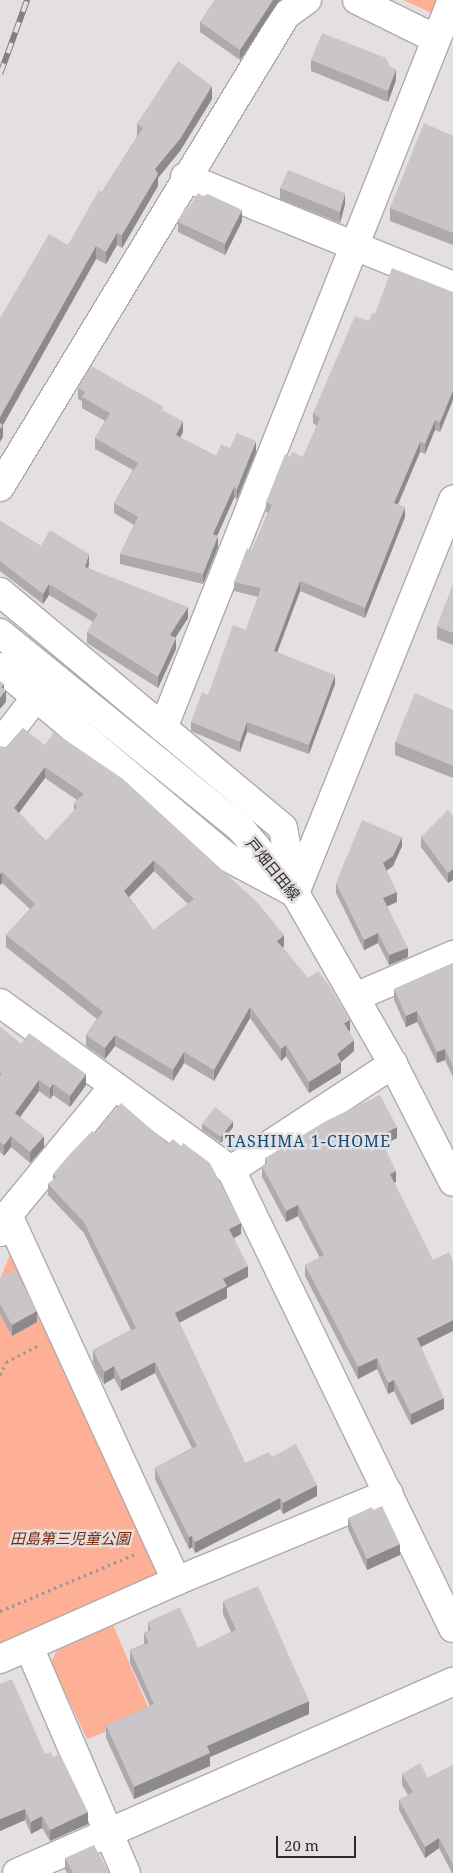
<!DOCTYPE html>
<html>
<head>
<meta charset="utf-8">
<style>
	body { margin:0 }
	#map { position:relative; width:453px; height:1873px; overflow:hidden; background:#e4dfe1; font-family:"Noto Serif","Noto Sans JP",serif }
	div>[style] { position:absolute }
	.green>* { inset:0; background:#feb097 }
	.path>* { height:3px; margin-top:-1.5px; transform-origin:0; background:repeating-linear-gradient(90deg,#9b9798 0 2.5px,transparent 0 6.5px) }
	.roads { filter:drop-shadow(1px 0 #afaaac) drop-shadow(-1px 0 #afaaac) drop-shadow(0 1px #afaaac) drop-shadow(0 -1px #afaaac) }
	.minor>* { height:28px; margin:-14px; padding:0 14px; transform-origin:14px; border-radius:14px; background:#fff }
	.major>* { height:28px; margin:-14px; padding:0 14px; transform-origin:14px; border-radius:14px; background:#fff }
	.rail>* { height:5.5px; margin-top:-2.75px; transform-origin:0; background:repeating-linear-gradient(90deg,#e4dfe1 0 11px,#838081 0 22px); box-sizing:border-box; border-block:1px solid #838081 }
	.wall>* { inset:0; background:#ada9ac }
	.shaded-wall>* { inset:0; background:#8d8a8c }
	.building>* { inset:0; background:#c9c5c8 }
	span { translate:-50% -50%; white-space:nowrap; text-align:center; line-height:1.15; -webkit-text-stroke:5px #e4dfe1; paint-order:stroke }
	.street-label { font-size:15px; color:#2e2c2d }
	.park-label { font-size:15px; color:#782808; font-style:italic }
	.neighbourhood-label { font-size:16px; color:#0e4b7b; letter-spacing:1px }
	.scale { position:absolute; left:276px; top:1836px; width:80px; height:22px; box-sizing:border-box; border:2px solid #2e2c2d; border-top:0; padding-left:6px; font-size:15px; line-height:18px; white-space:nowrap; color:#2e2c2d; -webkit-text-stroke:4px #e4dfe1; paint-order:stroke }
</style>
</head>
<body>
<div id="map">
	<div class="green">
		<i style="clip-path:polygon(403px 0,442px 0,436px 15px)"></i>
		<i style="clip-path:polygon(12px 1249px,162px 1574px,0 1645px,0 1280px)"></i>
		<i style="clip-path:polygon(113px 1625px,151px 1714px,87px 1739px,51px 1663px,58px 1647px)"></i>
	</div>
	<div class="path">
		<i style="left:0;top:1375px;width:14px;rotate:-65deg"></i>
		<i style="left:6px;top:1362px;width:37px;rotate:-27deg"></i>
		<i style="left:0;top:1611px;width:147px;rotate:-22.9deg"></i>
	</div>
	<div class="roads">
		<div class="minor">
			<i style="left:357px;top:0;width:86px;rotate:26.3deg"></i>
			<i style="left:185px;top:177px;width:289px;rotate:22.1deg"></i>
			<i style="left:0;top:487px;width:552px;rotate:-58.79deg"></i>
			<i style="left:286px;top:15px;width:26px;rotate:-36deg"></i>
			<i style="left:0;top:592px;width:368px;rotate:39.8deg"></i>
			<i style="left:283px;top:828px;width:66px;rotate:79.5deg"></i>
			<i style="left:0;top:667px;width:296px;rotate:39.9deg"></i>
			<i style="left:227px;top:857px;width:77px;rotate:27.9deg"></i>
			<i style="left:163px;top:728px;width:783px;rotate:-68.35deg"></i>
			<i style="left:0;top:744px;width:59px;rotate:-52.5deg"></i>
			<i style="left:295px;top:893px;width:424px;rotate:-68.1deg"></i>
			<i style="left:355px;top:997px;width:107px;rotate:-23.2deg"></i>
			<i style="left:0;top:1003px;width:285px;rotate:35.9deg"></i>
			<i style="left:231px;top:1170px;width:509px;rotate:64.14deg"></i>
			<i style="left:231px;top:1170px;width:194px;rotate:-33.2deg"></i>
			<i style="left:8px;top:1215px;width:403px;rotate:65.3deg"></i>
			<i style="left:0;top:1232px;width:19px;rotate:-65deg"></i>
			<i style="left:8px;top:1215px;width:167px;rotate:-50.6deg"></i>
			<i style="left:29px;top:1647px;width:246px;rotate:66.8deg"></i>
			<i style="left:0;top:1659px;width:193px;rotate:-23.9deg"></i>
			<i style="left:176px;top:1581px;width:230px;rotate:-22.4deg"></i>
			<i style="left:17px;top:1873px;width:476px;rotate:-23.7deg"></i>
		</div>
		<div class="major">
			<i style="left:0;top:633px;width:311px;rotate:39.1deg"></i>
			<i style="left:241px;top:829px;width:84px;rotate:49.8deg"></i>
			<i style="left:295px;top:893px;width:197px;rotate:60.2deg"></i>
			<i style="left:393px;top:1064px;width:132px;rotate:63deg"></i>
		</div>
	</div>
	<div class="rail">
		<i style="left:0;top:74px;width:79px;rotate:-70deg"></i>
	</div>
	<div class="wall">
		<i style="clip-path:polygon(215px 0,280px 0,240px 60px,200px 32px,200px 22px)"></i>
		<i style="clip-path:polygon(311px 60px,396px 80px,388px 102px,311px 71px)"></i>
		<i style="clip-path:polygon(212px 99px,180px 151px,158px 178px,158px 186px,122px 248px,117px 245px,106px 264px,96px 259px,3px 425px,3px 437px,0 318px,68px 245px,137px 137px,137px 124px)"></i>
		<i style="clip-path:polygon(453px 136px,453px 245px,390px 221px,390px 208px)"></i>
		<i style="clip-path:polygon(280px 188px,345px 204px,340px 223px,280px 199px)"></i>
		<i style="clip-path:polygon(189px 207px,242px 221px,225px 255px,178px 232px,178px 222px)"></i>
		<i style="clip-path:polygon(453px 292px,440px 432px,435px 430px,425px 454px,420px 452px,398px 505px,405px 517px,365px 618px,300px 591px,277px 652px,335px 684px,309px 754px,247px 732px,240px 752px,191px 731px,191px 722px,208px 695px,246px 630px,258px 597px,234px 591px,234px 582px,252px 550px,268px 513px,266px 512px,266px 502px,290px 457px,303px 457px,317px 426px,313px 423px,313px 413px,369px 321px,375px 314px)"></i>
		<i style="clip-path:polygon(78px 388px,164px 411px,183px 432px,180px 438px,216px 456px,230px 448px,256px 452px,237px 499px,234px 498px,217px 536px,218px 547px,203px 584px,120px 564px,120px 554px,134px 525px,114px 513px,114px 503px,133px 470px,95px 449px,95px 438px,105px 421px,82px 408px,82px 401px,78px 399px)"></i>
		<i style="clip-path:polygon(0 521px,41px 546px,89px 565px,88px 568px,188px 618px,175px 638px,176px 649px,158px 688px,87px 643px,87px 632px,93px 622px,49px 595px,43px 604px,0 571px)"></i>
		<i style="clip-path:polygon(453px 585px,453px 645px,437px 639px,437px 627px)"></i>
		<i style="clip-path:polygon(453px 710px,453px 778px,395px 755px,395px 742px)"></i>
		<i style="clip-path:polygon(evenodd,23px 728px,284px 946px,283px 948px,350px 1031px,349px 1031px,354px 1051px,341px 1062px,341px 1073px,309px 1093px,286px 1056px,281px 1061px,250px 1018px,214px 1081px,184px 1063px,173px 1081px,115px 1046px,105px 1059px,86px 1046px,86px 1035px,97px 1019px,6px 947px,6px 935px,30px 909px,2px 883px,0 885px,6px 747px,23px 728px,45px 778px,77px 800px,74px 803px,74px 811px,46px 841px,19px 813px,45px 778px,23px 728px,154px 871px,188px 904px,153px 930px,129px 897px,154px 871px)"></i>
		<i style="clip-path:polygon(453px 816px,453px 880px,448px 883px,421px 847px,421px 837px)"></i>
		<i style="clip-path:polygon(402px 846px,393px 866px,386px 871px,397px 902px,387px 906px,408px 957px,389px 965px,378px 943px,364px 950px,336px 893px,336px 883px)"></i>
		<i style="clip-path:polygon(453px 963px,453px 1077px,445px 1060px,437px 1063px,417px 1022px,406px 1027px,394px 1000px,394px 989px)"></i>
		<i style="clip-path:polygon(0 1027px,21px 1044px,86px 1085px,70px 1107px,53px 1095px,50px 1099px,39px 1091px,20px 1117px,44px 1147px,30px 1163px,11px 1147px,4px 1156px,0 1152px)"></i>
		<i style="clip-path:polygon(202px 1124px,233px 1127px,221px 1143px,202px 1130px)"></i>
		<i style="clip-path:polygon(397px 1138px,383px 1145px,396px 1182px,394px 1183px,421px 1347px,444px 1409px,411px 1425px,394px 1391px,388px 1394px,377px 1369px,358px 1379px,305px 1276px,305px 1265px,320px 1258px,298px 1216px,286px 1222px,262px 1177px,262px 1166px,265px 1164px,265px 1158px)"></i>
		<i style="clip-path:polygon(53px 1174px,241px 1234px,234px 1238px,248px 1277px,227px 1288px,227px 1298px,179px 1322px,245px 1463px,272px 1457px,317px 1496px,283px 1514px,280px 1509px,195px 1553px,192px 1547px,189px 1549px,155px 1479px,155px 1468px,192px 1448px,155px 1373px,121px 1391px,114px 1378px,104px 1384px,96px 1370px,93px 1362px,93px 1350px,131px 1330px,84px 1233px,48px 1195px,48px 1184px,53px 1180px)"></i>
		<i style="clip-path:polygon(0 1278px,37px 1322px,12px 1336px,0 1314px)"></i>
		<i style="clip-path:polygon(348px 1518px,400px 1555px,367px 1570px,348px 1529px)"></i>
		<i style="clip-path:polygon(223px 1601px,309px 1714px,210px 1757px,210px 1766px,134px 1799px,106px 1738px,106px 1725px,150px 1706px,130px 1663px,130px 1650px,144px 1644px,144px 1633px,148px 1631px,148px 1622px,198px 1648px,231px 1632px,223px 1614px)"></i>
		<i style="clip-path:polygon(45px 1754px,53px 1757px,88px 1824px,50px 1841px,42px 1828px,31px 1834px,25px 1820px,0 1831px)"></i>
		<i style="clip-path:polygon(453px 1765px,453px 1873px,452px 1873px,439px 1848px,425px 1858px,399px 1810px,399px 1800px,408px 1795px,402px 1785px,402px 1774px,428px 1778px)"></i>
		<i style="clip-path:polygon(65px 1858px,109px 1873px,67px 1873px,65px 1869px)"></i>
	</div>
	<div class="shaded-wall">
		<i style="clip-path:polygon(273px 0,280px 0,240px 60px,240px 50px)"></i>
		<i style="clip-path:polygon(396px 69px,396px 80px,388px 102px,388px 91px)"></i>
		<i style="clip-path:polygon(212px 86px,212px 99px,180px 151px,158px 178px,158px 186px,122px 248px,122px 235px,155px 169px)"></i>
		<i style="clip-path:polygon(345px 193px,345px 204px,340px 223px,340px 212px)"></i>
		<i style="clip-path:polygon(242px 210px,242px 221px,225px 255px,225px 244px)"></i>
		<i style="clip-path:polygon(117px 233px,117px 245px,106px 264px,106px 252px)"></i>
		<i style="clip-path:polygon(96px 246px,96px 259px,3px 425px,3px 437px,0 442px,0 417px)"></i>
		<i style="clip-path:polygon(453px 390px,453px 400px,440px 432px,440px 422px)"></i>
		<i style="clip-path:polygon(435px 420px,435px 430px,425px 454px,425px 444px)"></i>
		<i style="clip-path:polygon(183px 421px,183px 432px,176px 446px,176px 435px)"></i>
		<i style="clip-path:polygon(256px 441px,256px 452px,237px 499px,237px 489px)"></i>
		<i style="clip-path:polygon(420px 442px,420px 452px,394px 513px,394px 503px)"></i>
		<i style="clip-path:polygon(234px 487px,234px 498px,213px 545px,213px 534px)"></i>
		<i style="clip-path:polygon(405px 507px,405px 517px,365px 618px,365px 608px)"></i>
		<i style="clip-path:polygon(218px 536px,218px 547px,203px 584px,203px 574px)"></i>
		<i style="clip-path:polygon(89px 554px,89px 565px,85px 578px,85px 567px)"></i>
		<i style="clip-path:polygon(300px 581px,300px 591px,274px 661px,274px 651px)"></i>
		<i style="clip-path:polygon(49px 584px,49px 595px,43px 604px,43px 594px)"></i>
		<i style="clip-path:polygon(188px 607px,188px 618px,170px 646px,170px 635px)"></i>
		<i style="clip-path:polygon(176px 638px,176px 649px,158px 688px,158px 677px)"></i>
		<i style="clip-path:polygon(335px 675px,335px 684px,309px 754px,309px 745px)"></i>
		<i style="clip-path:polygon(4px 684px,4px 693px,6px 690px,6px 702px,0 709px,0 698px,1px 687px)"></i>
		<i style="clip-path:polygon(247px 722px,247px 732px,240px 752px,240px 742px)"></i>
		<i style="clip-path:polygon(45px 767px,45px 778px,14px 819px,14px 808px)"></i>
		<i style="clip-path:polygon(402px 837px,402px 846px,393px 866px,383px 873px,383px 863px)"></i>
		<i style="clip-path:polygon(154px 860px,154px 871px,124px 902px,124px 891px)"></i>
		<i style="clip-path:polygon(453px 869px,453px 880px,448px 883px,448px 873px)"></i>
		<i style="clip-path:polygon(2px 872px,2px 883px,0 885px,0 874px)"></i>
		<i style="clip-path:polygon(397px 892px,397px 902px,383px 908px,383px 898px)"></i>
		<i style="clip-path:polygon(378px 933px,378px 943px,364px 950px,364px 940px)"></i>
		<i style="clip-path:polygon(284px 935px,284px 946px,277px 952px,277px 941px)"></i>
		<i style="clip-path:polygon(408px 948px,408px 957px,389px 965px,389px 955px)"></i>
		<i style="clip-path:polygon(250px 1007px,250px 1018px,214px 1081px,214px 1070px)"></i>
		<i style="clip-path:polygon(417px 1011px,417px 1022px,406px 1027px,406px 1016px)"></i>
		<i style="clip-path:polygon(350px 1020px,350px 1031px,344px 1034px,344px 1023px)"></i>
		<i style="clip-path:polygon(115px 1035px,115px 1046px,105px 1059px,105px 1048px)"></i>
		<i style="clip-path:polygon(354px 1040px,354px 1051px,341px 1062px,341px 1073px,309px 1093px,309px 1082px,337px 1054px)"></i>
		<i style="clip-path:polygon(286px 1045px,286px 1056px,281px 1061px,281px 1049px)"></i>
		<i style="clip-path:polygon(445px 1049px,445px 1060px,437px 1063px,437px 1052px)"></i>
		<i style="clip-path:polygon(184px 1052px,184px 1063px,173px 1081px,173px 1070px)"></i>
		<i style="clip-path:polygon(86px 1074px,86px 1085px,70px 1107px,70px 1096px)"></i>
		<i style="clip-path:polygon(39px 1080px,39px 1091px,15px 1124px,15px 1113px)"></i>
		<i style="clip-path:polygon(53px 1084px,53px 1095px,50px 1099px,50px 1088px)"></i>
		<i style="clip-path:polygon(233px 1121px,233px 1127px,221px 1143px,221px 1137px)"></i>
		<i style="clip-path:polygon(397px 1127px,397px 1138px,379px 1147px,379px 1136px)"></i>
		<i style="clip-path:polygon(11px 1136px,11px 1147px,4px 1156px,4px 1145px)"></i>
		<i style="clip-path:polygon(44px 1136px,44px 1147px,30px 1163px,30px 1152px)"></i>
		<i style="clip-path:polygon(396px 1171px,396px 1182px,390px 1185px,390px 1174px)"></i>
		<i style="clip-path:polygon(298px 1205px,298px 1216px,286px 1222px,286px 1211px)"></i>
		<i style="clip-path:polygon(241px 1223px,241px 1234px,229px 1241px,229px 1229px)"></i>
		<i style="clip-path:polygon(248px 1266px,248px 1277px,227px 1288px,227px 1298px,175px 1325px,175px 1313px,223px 1279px)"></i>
		<i style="clip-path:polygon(37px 1311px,37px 1322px,12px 1336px,12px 1325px)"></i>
		<i style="clip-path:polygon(453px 1320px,453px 1331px,417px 1349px,417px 1338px)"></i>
		<i style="clip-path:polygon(377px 1358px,377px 1369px,358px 1379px,358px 1367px)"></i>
		<i style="clip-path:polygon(155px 1362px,155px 1373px,121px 1391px,121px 1380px)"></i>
		<i style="clip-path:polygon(114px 1366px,114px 1378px,104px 1384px,104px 1372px)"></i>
		<i style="clip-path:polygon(394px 1380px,394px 1391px,388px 1394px,388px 1383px)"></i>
		<i style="clip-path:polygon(444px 1398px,444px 1409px,411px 1425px,411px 1414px)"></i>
		<i style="clip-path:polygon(317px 1485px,317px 1496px,283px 1514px,283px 1503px)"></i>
		<i style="clip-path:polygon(280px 1498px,280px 1509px,195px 1553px,195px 1542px)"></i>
		<i style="clip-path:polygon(192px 1536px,192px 1547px,189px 1549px,189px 1537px)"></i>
		<i style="clip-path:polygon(400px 1544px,400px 1555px,367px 1570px,367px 1559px)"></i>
		<i style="clip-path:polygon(309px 1701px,309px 1714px,210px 1757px,210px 1766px,134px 1799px,134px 1787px,207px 1746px)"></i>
		<i style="clip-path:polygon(25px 1809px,25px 1820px,0 1831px,0 1819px)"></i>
		<i style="clip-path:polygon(88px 1812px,88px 1824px,50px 1841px,50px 1830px)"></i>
		<i style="clip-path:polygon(42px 1816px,42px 1828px,31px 1834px,31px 1822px)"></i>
		<i style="clip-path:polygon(439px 1838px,439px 1848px,425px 1858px,425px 1847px)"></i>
	</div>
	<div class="building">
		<i style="clip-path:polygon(215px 0,273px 0,240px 50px,200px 22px)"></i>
		<i style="clip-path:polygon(322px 33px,386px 58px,390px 67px,396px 69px,388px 91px,311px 60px)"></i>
		<i style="clip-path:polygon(178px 61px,212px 86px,180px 139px,155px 169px,158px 174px,122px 235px,117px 233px,106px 252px,96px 246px,0 417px,0 318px,49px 234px,68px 245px,99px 190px,102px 192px,143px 128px,137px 124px)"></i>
		<i style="clip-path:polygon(424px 123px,453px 136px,453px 233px,390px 208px)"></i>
		<i style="clip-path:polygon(288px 170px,345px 193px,340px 212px,280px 188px)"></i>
		<i style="clip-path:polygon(198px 193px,203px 196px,208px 194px,242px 210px,225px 244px,178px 222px,185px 207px,189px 207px)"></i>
		<i style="clip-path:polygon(392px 268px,453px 292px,453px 390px,440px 422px,435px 420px,425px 444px,420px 442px,394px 503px,405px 507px,365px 608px,300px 581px,274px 651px,335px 675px,309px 745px,247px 722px,240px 742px,191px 722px,202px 692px,208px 695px,233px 625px,246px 630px,261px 588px,234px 582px,247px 548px,252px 550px,272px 505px,266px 502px,285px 454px,290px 457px,292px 452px,303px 457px,320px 418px,313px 413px,355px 316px,369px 321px,372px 313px,375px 314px)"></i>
		<i style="clip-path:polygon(91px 366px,164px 407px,162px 410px,183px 421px,176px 435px,216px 456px,221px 444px,230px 448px,237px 433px,256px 441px,237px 489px,234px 487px,213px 534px,218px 536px,203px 574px,120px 554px,138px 517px,114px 503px,138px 463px,95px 438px,110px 413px,82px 397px,85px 392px,78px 388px)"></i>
		<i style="clip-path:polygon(0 423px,3px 425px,0 429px)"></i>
		<i style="clip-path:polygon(0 521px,41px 546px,50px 530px,89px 554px,85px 567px,188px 607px,170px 635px,176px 638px,158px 677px,87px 632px,98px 614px,49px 584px,43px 594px,0 561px)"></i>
		<i style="clip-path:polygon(453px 585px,453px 633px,437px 627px)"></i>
		<i style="clip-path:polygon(0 681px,4px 684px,1px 687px,6px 690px,0 698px)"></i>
		<i style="clip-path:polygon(415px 693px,453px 710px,453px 766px,395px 742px)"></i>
		<i style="clip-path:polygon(evenodd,23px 728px,45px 745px,54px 732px,123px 779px,257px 902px,284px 935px,277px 941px,308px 978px,318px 971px,328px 984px,350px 1020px,344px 1023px,354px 1040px,337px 1054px,341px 1062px,309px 1082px,286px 1045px,281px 1049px,250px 1007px,214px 1070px,184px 1052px,173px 1070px,115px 1035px,105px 1048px,86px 1035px,103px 1012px,6px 935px,35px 904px,2px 872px,0 874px,0 746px,6px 747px,23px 728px,45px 767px,84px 794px,74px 803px,77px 807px,46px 841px,14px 808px,45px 767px,23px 728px,154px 860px,194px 899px,153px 930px,124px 891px,154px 860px)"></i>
		<i style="clip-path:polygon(448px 810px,453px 816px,453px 869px,448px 873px,421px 837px)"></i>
		<i style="clip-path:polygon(362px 820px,402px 837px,393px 856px,383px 863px,397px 892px,383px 898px,408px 948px,389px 955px,378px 933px,364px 940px,336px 883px)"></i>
		<i style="clip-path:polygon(453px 963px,453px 1067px,445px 1049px,437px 1052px,417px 1011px,406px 1016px,394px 989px)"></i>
		<i style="clip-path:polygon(0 1027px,21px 1044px,29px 1033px,86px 1074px,70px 1096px,53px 1084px,50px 1088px,39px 1080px,15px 1113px,44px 1136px,30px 1152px,11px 1136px,4px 1145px,0 1142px,0 1076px,2px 1074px,0 1072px)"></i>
		<i style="clip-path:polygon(380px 1095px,397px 1127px,379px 1136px,396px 1171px,390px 1174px,433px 1260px,449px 1252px,453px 1261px,453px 1320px,417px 1338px,444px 1398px,411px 1414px,394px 1380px,388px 1383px,377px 1358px,358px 1367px,305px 1265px,324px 1255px,298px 1205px,286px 1211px,262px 1166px,267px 1163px,265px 1158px,326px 1121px)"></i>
		<i style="clip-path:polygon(121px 1103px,168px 1144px,173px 1139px,181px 1146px,183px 1143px,210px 1163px,241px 1223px,229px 1229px,248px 1266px,223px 1279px,227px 1286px,175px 1313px,245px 1463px,269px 1452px,272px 1457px,296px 1444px,317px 1485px,283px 1503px,280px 1498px,195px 1542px,192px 1536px,189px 1537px,155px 1468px,197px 1446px,155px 1362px,121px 1380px,114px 1366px,104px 1372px,93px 1350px,136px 1328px,84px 1222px,48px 1184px,56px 1177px,53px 1174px,69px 1155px,92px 1131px,95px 1133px)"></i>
		<i style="clip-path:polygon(215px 1107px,233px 1121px,221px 1137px,202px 1124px)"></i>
		<i style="clip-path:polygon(15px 1270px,37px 1311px,12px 1325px,0 1304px,0 1278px)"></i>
		<i style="clip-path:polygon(382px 1506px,400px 1544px,367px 1559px,348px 1518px,372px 1507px,373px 1510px)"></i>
		<i style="clip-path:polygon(258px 1586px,309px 1701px,207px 1746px,210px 1753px,134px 1787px,106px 1725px,154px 1704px,130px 1650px,149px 1643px,144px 1633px,151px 1630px,148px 1622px,180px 1607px,198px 1648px,236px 1630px,223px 1601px)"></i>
		<i style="clip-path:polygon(12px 1679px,45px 1754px,51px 1752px,53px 1757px,60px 1754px,88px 1812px,50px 1830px,42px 1816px,31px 1822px,25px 1809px,0 1819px,0 1684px)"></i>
		<i style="clip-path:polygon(420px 1763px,428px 1778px,453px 1765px,453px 1865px,439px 1838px,425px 1847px,399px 1800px,413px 1792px,402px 1774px)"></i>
		<i style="clip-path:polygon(94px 1845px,109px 1873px,73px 1873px,65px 1858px)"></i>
	</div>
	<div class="street-label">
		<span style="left:273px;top:869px;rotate:51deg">戸畑日田線</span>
	</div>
	<div class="park-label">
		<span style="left:70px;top:1539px">田島第三児童公園</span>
	</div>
	<div class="neighbourhood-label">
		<span style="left:308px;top:1141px">TASHIMA 1-CHOME</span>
	</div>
	<div class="scale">20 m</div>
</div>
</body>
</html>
